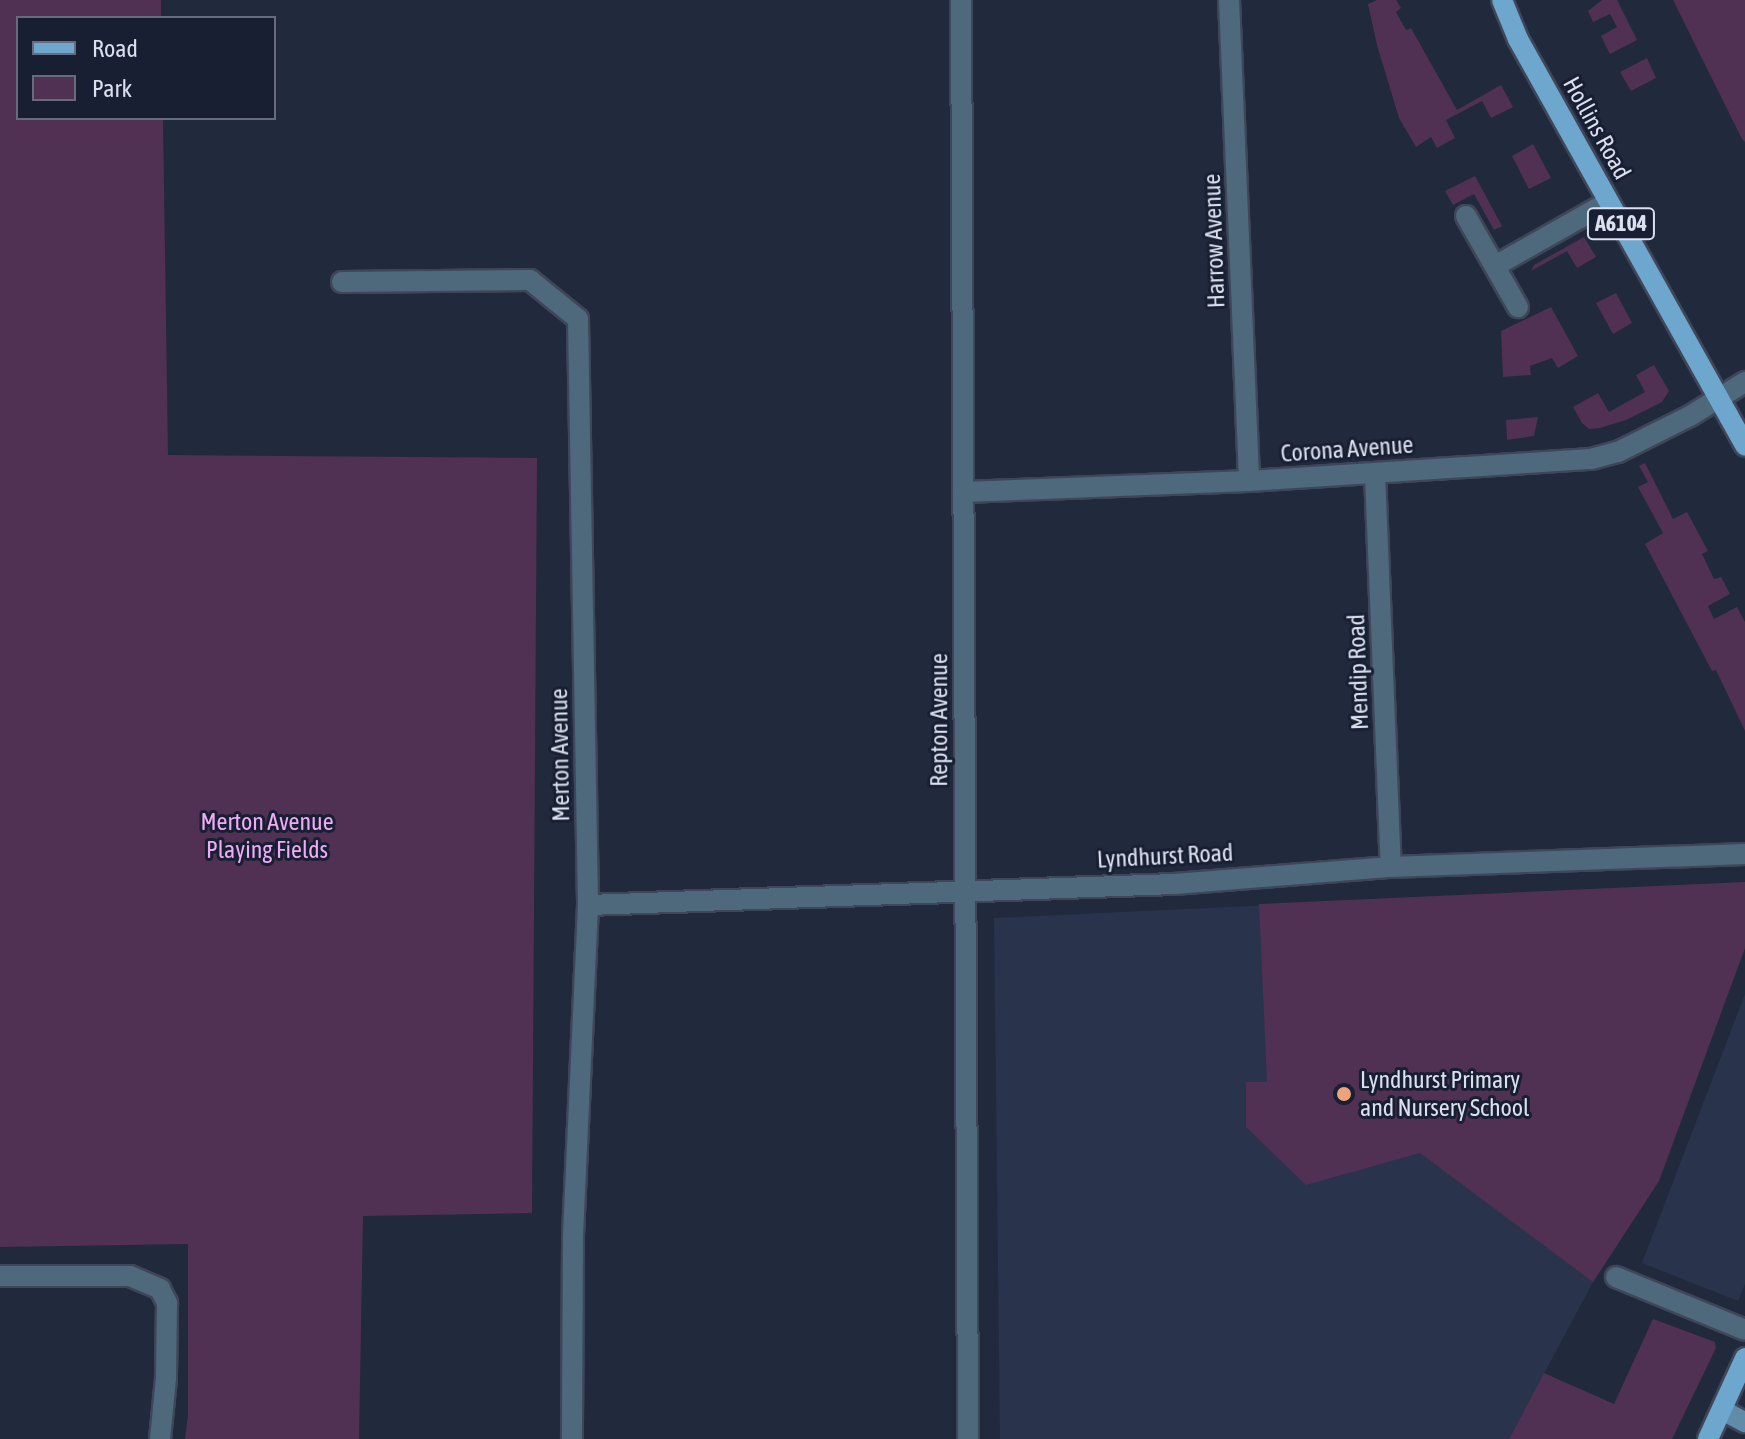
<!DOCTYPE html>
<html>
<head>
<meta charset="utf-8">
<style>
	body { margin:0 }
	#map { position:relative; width:1745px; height:1439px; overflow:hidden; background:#21293d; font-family:"Asap Condensed",sans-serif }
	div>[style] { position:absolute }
	.built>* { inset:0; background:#29334c }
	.green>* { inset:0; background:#503053 }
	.roads { filter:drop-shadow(2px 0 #3f4659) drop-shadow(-2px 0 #3f4659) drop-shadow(0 2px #3f4659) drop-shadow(0 -2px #3f4659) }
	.street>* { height:20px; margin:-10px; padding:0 10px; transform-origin:10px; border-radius:10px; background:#4e697c }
	.secondary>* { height:20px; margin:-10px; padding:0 10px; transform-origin:10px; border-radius:10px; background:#608caa }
	.primary>* { height:20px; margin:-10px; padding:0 10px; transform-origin:10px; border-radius:10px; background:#6ea7ce }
	.dots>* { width:22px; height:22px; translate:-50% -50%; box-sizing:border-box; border:4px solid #181f33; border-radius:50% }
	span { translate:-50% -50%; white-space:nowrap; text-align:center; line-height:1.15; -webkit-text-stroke:6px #181f33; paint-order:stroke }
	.shield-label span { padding:2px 6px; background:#181f33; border:2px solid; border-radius:6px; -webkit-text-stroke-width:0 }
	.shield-label { font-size:22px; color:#dbe0ee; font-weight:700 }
	.street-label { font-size:24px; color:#dbe0ee }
	.park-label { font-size:24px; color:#f0abf7 }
	.poi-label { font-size:24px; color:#dbe0ee }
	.left { translate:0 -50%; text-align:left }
	.legend { position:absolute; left:16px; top:16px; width:260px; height:104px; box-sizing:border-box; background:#181f33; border:2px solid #666c7e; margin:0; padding:10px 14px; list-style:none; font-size:24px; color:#dbe0ee }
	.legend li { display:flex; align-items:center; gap:16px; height:40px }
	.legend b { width:40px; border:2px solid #666c7e }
</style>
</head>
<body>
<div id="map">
	<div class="built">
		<i style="clip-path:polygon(1745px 883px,1745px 948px,1659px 1181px,1593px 1282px,1509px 1439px,1000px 1439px,994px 918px)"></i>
		<i style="clip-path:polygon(1745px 994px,1745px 1284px,1738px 1301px,1642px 1263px)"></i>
	</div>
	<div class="green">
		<i style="clip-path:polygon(0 0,161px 0,161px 18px,18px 18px,18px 118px,163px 118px,168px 455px,537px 458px,532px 1213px,363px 1216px,359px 1439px,185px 1439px,188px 1415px,188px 1244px,0 1247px)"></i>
		<i style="clip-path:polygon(1377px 0,1396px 0,1401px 8px,1396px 12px,1406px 30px,1411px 28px,1457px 110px,1501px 85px,1513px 107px,1491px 118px,1482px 101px,1446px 120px,1455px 138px,1437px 148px,1431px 137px,1416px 147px,1399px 118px,1377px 45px,1368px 4px)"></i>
		<i style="clip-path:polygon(1602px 0,1617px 0,1637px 40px,1610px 54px,1601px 36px,1617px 27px,1610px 14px,1593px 22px,1588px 11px)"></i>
		<i style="clip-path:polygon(1673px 0,1745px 0,1745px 142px,1742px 139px)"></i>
		<i style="clip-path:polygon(1647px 58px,1656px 78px,1631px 91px,1620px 72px)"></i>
		<i style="clip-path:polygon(1533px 144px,1551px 178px,1529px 189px,1512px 156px)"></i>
		<i style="clip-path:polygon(1475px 176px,1502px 226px,1494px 230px,1474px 194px,1453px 205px,1445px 191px)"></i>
		<i style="clip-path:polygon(1584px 237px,1596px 257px,1577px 268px,1567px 251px,1531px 271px,1534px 265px)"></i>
		<i style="clip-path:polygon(1616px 293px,1632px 323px,1613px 334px,1596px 303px)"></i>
		<i style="clip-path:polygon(1551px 307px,1578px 356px,1558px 368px,1552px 358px,1530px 366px,1531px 375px,1503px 377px,1501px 331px)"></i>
		<i style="clip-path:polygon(1654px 365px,1669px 391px,1662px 402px,1626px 420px,1600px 428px,1589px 429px,1582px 423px,1573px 407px,1598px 393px,1609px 412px,1645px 392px,1636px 375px)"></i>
		<i style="clip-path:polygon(1538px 417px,1534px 436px,1507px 440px,1506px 420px)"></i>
		<i style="clip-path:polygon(1645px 463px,1673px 519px,1687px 512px,1708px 551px,1702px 554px,1704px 558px,1714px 579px,1721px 577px,1730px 594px,1708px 606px,1714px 619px,1737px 607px,1745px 622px,1745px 731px,1716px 670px,1712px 671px,1645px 544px,1663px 533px,1638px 487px,1648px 482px,1639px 466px)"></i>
		<i style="clip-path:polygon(1745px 882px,1745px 948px,1659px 1181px,1593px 1282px,1420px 1153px,1306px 1185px,1246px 1127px,1246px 1082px,1267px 1082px,1259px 904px)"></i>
		<i style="clip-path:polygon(1653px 1319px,1715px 1342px,1716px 1348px,1672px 1439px,1509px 1439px,1544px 1373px,1614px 1404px)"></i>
	</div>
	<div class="roads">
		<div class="street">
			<i style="left:961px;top:0;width:1439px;rotate:89.72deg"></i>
			<i style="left:1229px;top:0;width:481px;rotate:87.6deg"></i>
			<i style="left:1466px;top:216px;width:105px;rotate:60.3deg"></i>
			<i style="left:1495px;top:266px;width:130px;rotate:-29.5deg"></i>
			<i style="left:342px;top:282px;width:188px;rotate:-0.6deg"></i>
			<i style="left:530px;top:280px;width:62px;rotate:39.1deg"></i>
			<i style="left:578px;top:319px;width:586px;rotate:89.02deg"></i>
			<i style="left:588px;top:905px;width:334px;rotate:92.6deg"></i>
			<i style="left:573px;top:1239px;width:200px;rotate:90.3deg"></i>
			<i style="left:1375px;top:474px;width:393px;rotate:87.7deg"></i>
			<i style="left:964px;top:492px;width:285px;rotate:-2.2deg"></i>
			<i style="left:1249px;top:481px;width:343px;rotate:-3.7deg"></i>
			<i style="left:1591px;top:459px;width:28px;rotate:-15deg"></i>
			<i style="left:1618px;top:452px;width:80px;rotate:-26.6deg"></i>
			<i style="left:1690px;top:416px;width:65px;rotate:-31.7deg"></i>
			<i style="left:588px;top:905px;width:586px;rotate:-2.05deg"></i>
			<i style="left:1174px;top:884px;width:218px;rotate:-4.5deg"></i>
			<i style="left:1391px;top:867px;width:354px;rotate:-2.1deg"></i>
			<i style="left:0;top:1276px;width:130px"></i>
			<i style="left:130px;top:1276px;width:33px;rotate:23deg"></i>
			<i style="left:160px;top:1289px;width:16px;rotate:63deg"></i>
			<i style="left:167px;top:1303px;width:75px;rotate:90.8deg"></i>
			<i style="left:166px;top:1378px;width:61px;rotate:95.6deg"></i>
			<i style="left:1616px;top:1277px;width:139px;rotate:22.3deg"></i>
		</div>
		<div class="secondary">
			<i style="left:1722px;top:1410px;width:26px;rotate:28deg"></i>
		</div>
		<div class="primary">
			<i style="left:1502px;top:0;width:42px;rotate:67.7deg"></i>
			<i style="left:1518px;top:39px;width:466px;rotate:60.8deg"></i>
			<i style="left:1708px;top:1439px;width:89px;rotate:-65.4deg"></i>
		</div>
	</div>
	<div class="dots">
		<i style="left:1344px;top:1094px;background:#f0a27a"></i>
	</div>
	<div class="shield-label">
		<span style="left:1621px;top:224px">A6104</span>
	</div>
	<div class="street-label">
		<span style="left:1597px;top:128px;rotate:61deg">Hollins Road</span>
		<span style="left:1214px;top:241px;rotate:-92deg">Harrow Avenue</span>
		<span style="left:1347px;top:449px;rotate:-4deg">Corona Avenue</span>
		<span style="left:1358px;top:672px;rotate:-92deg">Mendip Road</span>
		<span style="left:939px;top:720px;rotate:-90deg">Repton Avenue</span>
		<span style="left:560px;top:755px;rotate:-91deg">Merton Avenue</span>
		<span style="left:1165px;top:856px;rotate:-3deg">Lyndhurst Road</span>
	</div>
	<div class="park-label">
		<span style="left:267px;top:836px">Merton Avenue<br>Playing Fields</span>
	</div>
	<div class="poi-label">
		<span class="left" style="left:1360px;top:1094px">Lyndhurst Primary<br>and Nursery School</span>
	</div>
	<ul class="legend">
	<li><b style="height:10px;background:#6ea7ce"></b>Road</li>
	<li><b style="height:22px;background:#503053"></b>Park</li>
	</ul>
</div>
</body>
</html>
